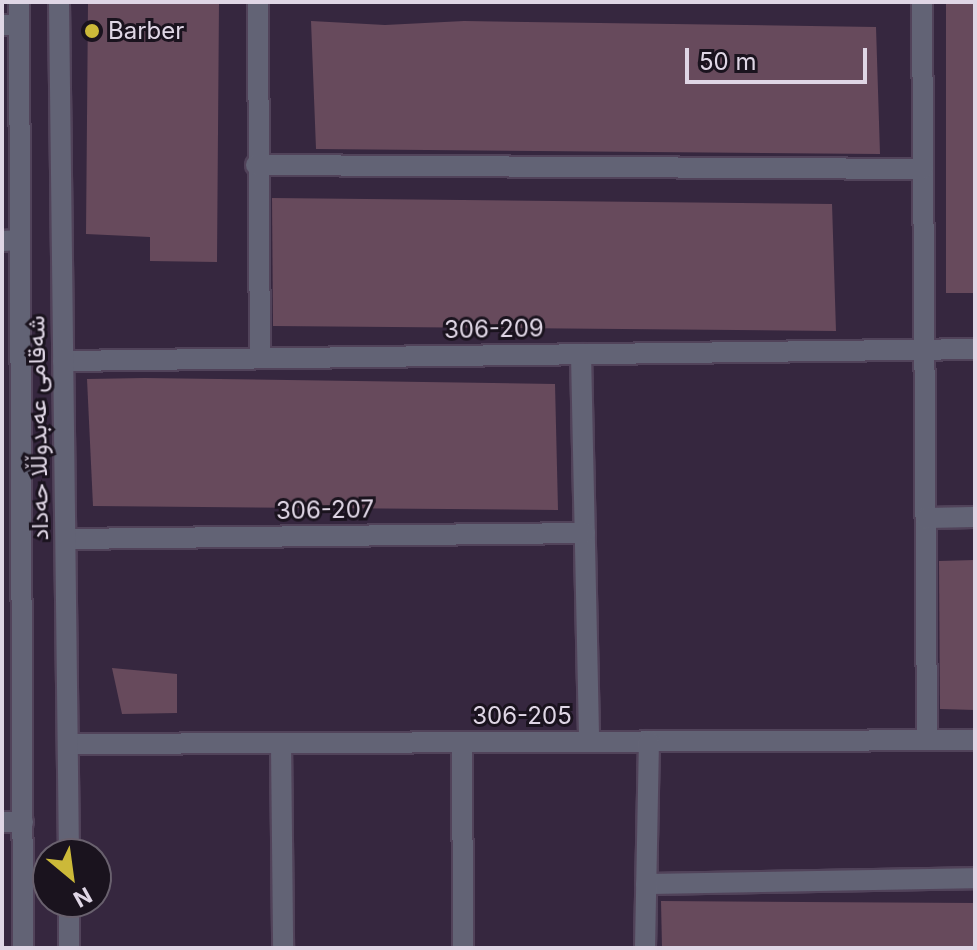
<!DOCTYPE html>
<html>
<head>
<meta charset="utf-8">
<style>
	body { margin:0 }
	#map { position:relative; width:977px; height:950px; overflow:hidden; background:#36273f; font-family:Inter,Vazirmatn,sans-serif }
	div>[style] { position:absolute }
	.building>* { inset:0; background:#674a5c }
	.roads { filter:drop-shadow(2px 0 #51435a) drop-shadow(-2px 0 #51435a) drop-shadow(0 2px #51435a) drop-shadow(0 -2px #51435a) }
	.minor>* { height:20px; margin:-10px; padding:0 10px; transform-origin:10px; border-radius:10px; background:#626375 }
	.tertiary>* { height:20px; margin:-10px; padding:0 10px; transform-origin:10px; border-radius:10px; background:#626375 }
	.dots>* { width:22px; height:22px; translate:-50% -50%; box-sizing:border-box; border:4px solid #1a131e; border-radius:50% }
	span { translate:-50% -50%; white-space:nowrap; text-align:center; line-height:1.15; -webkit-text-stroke:6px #1a131e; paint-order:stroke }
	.poi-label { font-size:24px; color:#dfd6e5 }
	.left { translate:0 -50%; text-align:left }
	.street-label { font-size:24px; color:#dfd6e5 }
	.frame { position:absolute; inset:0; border:4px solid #dfd6e5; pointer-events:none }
	.north { position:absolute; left:32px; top:838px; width:80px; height:80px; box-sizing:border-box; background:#1a131e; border:2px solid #69616e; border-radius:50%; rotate:151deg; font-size:22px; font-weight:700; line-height:32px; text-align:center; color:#dfd6e5 }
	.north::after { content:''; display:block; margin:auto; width:28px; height:36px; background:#ccb939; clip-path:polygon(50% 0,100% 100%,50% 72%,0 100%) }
	.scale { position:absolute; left:685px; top:48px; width:182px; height:36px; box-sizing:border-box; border:4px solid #dfd6e5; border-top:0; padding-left:10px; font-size:24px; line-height:28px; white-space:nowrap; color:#dfd6e5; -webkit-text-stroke:6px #1a131e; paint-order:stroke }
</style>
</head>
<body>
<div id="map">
	<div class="building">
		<i style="clip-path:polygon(88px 2px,219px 2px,217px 262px,150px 261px,150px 237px,86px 234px)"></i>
		<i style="clip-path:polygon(946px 2px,975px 2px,975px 293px,946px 293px)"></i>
		<i style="clip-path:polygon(311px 21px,385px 25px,464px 21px,876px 27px,880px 154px,316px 149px)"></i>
		<i style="clip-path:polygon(272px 198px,832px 204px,836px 331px,273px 326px)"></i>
		<i style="clip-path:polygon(145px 378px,555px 384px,558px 510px,93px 506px,87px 379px)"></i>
		<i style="clip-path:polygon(975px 560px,975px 710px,940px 709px,939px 561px)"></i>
		<i style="clip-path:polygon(112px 668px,177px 674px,177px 713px,122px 714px)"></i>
		<i style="clip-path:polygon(661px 901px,975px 903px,975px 948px,662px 948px)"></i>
	</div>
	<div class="roads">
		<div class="minor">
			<i style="left:258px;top:2px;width:356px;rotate:89.7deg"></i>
			<i style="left:922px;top:2px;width:738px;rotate:89.61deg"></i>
			<i style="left:2px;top:25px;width:17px"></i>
			<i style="left:256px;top:165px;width:667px;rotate:0.34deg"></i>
			<i style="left:2px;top:241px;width:18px;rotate:-3deg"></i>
			<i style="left:581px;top:354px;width:388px;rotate:88.8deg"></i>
			<i style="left:63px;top:361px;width:912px;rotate:-0.75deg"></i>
			<i style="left:926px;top:518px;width:49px;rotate:-1.2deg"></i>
			<i style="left:66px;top:539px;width:519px;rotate:-0.66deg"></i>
			<i style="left:462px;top:742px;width:206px;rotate:89.7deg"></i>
			<i style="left:281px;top:743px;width:205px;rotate:89.4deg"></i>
			<i style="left:69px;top:744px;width:906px;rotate:-0.25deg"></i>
			<i style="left:2px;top:822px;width:21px"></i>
			<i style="left:646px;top:884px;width:329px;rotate:-1deg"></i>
			<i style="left:645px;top:948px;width:207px;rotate:-88.9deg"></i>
		</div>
		<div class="tertiary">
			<i style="left:19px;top:2px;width:946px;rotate:89.76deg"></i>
			<i style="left:59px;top:2px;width:852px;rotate:89.33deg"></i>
			<i style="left:69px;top:902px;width:46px;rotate:90deg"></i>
		</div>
	</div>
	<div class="dots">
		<i style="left:92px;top:31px;background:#ccb939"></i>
	</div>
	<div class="poi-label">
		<span class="left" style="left:108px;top:31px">Barber</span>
	</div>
	<div class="street-label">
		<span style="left:494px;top:329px;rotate:-1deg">306-209</span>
		<span style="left:38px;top:428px;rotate:-91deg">شەقامی عەبدوڵڵا حەداد</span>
		<span style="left:325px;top:510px;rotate:-1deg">306-207</span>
		<span style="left:522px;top:716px">306-205</span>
	</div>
	<div class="frame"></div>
	<div class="north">N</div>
	<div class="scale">50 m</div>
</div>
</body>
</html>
